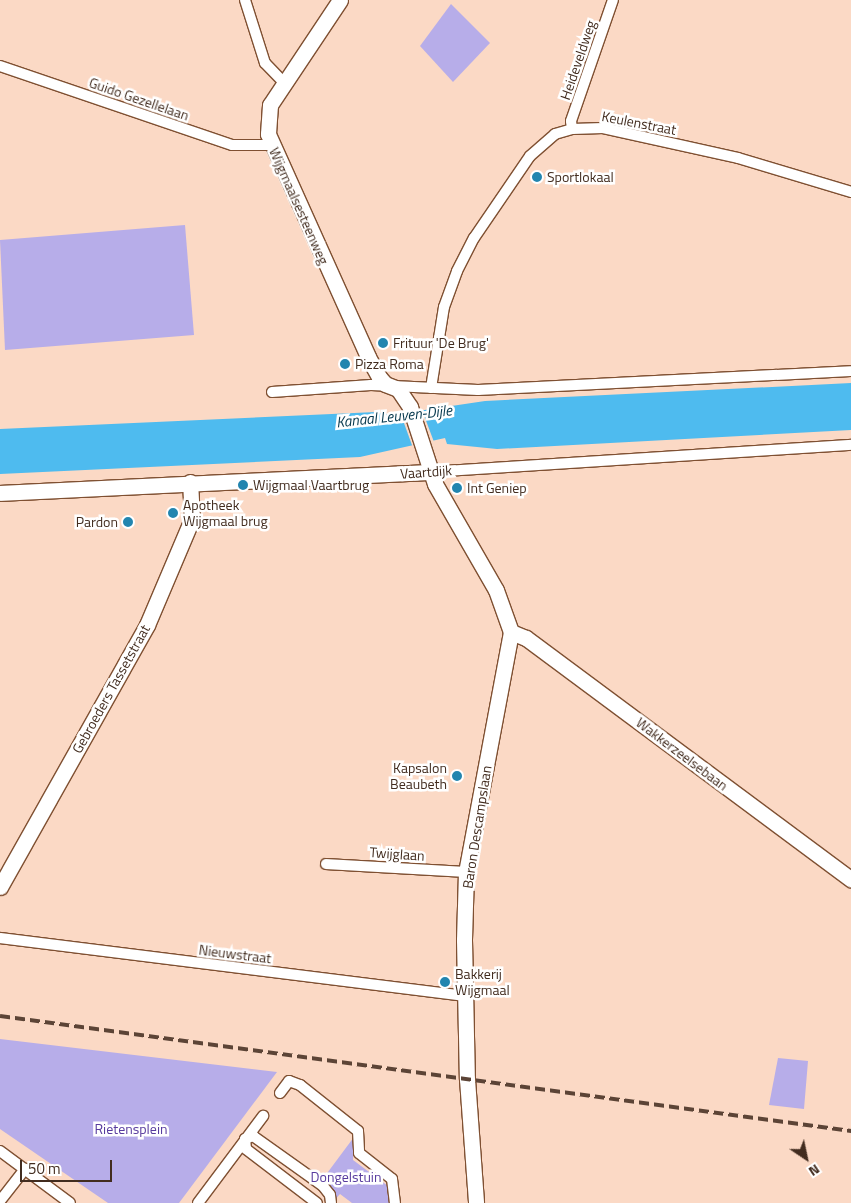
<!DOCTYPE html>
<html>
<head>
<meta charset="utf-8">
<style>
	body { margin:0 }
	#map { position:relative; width:851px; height:1203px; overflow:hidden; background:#fbd9c5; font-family:"Titillium Web",sans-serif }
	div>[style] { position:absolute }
	.green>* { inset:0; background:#b7ade9 }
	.water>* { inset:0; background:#4ebbef }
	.pier>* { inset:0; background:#fbd9c5 }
	.roads { filter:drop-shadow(1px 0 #7f5032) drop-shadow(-1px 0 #7f5032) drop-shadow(0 1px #7f5032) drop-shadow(0 -1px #7f5032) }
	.street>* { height:10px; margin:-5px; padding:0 5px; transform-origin:5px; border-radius:5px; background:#fff }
	.secondary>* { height:15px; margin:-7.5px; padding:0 7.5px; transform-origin:7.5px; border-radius:7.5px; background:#fff }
	.rail>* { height:4px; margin-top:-2px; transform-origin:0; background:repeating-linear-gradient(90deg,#5c4436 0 10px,transparent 0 15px) }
	.dots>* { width:14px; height:14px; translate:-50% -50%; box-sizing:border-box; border:2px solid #fff; border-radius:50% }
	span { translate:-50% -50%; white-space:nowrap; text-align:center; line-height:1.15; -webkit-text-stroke:5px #fff; paint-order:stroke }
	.street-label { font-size:14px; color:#422c1f }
	.poi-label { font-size:14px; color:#422c1f }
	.left { translate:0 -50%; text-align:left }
	.right { translate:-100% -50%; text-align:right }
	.park-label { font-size:14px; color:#573a9d }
	.water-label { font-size:15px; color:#05374c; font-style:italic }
	.north { position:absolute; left:781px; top:1133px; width:50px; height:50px; -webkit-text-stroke:4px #fff; paint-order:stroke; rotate:146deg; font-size:14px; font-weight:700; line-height:20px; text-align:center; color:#422c1f }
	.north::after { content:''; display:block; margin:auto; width:18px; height:22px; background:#422c1f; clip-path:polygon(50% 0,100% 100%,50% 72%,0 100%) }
	.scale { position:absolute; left:20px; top:1160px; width:92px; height:22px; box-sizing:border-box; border:2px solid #422c1f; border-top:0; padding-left:6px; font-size:15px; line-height:18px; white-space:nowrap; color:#422c1f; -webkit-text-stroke:4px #fff; paint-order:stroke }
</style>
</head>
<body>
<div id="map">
	<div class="green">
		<i style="clip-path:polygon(451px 4px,490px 43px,453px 82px,420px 46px)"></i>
		<i style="clip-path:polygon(185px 225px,194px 335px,5px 350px,0 240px)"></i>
		<i style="clip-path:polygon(0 1039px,277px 1072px,179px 1203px,108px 1203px,0 1129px)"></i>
		<i style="clip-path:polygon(778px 1058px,808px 1061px,804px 1109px,769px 1105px)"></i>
		<i style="clip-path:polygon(354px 1137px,353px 1160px,388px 1186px,390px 1203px,352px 1203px,340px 1194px,333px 1202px,332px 1188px,322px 1180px)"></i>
	</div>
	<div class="water">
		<i style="clip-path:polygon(851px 383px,851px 430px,497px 449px,447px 444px,445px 438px,360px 457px,0 474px,0 429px,376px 412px,391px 415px,485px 401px)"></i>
	</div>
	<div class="pier">
		<i style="clip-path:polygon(422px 410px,434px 442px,413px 448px,400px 412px)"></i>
	</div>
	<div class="roads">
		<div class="street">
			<i style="left:245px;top:0;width:66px;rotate:72.4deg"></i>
			<i style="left:265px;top:63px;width:28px;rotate:46deg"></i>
			<i style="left:0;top:66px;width:245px;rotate:18.8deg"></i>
			<i style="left:232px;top:145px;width:39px"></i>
			<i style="left:572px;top:129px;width:8px;rotate:-97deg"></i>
			<i style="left:571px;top:121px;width:128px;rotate:-70.9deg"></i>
			<i style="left:431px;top:388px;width:82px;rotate:-80.9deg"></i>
			<i style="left:444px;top:307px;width:38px;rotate:-70deg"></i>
			<i style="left:457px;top:271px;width:37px;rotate:-63deg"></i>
			<i style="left:474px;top:238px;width:99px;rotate:-55.7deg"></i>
			<i style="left:530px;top:156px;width:33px;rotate:-41deg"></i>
			<i style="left:555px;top:134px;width:18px;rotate:-16deg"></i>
			<i style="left:572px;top:129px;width:31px;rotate:-2deg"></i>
			<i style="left:603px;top:128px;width:138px;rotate:12.5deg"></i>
			<i style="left:738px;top:158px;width:118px;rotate:16.7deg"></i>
			<i style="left:272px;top:392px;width:99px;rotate:-4deg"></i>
			<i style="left:371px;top:385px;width:107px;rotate:2.7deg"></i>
			<i style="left:478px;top:390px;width:373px;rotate:-2.9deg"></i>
			<i style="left:431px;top:472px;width:421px;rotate:-3.7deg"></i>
			<i style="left:326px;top:864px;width:140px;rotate:3.3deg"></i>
			<i style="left:0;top:938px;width:470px;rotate:7.1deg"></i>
			<i style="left:280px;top:1093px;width:15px;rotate:-53deg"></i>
			<i style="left:289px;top:1081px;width:12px;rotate:20deg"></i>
			<i style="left:300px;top:1085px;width:74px;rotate:38.4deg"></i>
			<i style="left:358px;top:1131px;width:22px;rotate:87deg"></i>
			<i style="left:359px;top:1153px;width:42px;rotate:38.2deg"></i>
			<i style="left:392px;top:1179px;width:24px;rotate:83deg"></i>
			<i style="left:245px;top:1139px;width:9px;rotate:-21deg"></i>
			<i style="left:253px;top:1136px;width:86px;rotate:35.5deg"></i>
			<i style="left:323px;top:1186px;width:11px;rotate:52deg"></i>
			<i style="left:330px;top:1195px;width:8px;rotate:83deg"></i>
			<i style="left:245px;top:1139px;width:10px;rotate:84deg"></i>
			<i style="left:246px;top:1149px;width:89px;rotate:37.3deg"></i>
			<i style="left:0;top:1151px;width:87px;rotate:36.6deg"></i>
			<i style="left:0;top:1201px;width:41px;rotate:-52deg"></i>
			<i style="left:198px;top:1203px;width:109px;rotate:-53.2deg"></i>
		</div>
		<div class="secondary">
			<i style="left:340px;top:0;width:126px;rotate:123.7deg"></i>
			<i style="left:270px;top:105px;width:29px;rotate:94deg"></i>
			<i style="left:268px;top:134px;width:244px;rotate:65.8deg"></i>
			<i style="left:368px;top:357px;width:23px;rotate:61deg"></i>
			<i style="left:379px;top:377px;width:9px;rotate:49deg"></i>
			<i style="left:385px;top:384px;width:14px;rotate:21deg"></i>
			<i style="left:398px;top:389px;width:22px;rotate:56deg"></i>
			<i style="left:410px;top:407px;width:81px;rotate:72deg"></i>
			<i style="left:435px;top:484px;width:122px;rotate:60.1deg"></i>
			<i style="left:496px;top:590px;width:45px;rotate:70.3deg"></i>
			<i style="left:511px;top:632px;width:244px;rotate:100.6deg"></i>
			<i style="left:466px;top:872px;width:68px;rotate:91.7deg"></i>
			<i style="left:464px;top:940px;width:139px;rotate:88.8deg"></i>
			<i style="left:467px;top:1079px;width:124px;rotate:85.8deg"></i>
			<i style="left:0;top:493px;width:432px;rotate:-2.8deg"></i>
			<i style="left:511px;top:632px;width:16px;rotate:22deg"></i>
			<i style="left:526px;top:638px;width:405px;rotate:36.6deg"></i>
			<i style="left:0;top:887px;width:300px;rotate:-60.7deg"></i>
			<i style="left:147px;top:625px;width:115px;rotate:-67deg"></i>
			<i style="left:192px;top:519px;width:37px;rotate:-93deg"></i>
		</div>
	</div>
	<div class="rail">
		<i style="left:0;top:1016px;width:859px;rotate:7.7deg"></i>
	</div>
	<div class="dots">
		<i style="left:537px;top:177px;background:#2285af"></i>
		<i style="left:383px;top:343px;background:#2285af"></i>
		<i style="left:345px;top:364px;background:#2285af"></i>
		<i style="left:243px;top:485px;background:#2285af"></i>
		<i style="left:457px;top:488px;background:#2285af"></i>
		<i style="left:173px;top:513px;background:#2285af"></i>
		<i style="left:128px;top:522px;background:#2285af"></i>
		<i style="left:457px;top:776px;background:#2285af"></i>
		<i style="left:445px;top:982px;background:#2285af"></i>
	</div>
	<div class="street-label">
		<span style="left:578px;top:60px;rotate:-71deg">Heideveldweg</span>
		<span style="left:139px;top:99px;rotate:19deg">Guido Gezellelaan</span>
		<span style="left:639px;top:123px;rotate:11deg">Keulenstraat</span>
		<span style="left:299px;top:206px;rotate:66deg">Wijgmaalsesteenweg</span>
		<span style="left:426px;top:472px;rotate:-4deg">Vaartdijk</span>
		<span style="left:111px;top:689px;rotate:-61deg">Gebroeders Tassetstraat</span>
		<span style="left:682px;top:754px;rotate:37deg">Wakkerzeelsebaan</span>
		<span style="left:477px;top:827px;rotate:-81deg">Baron Descampslaan</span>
		<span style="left:397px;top:854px;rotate:4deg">Twijglaan</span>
		<span style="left:235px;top:954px;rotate:7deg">Nieuwstraat</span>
	</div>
	<div class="poi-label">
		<span class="left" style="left:547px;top:177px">Sportlokaal</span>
		<span class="left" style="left:393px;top:343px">Frituur 'De Brug'</span>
		<span class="left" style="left:355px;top:364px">Pizza Roma</span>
		<span class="left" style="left:253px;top:485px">Wijgmaal Vaartbrug</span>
		<span class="left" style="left:467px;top:488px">Int Geniep</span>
		<span class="left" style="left:183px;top:513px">Apotheek<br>Wijgmaal brug</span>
		<span class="right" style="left:118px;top:522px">Pardon</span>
		<span class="right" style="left:447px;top:776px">Kapsalon<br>Beaubeth</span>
		<span class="left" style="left:455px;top:982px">Bakkerij<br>Wijgmaal</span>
	</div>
	<div class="park-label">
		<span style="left:131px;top:1129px">Rietensplein</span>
		<span style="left:346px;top:1177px">Dongelstuin</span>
	</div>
	<div class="water-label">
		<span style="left:394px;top:416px;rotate:-6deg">Kanaal Leuven-Dijle</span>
	</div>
	<div class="north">N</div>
	<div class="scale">50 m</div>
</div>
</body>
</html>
